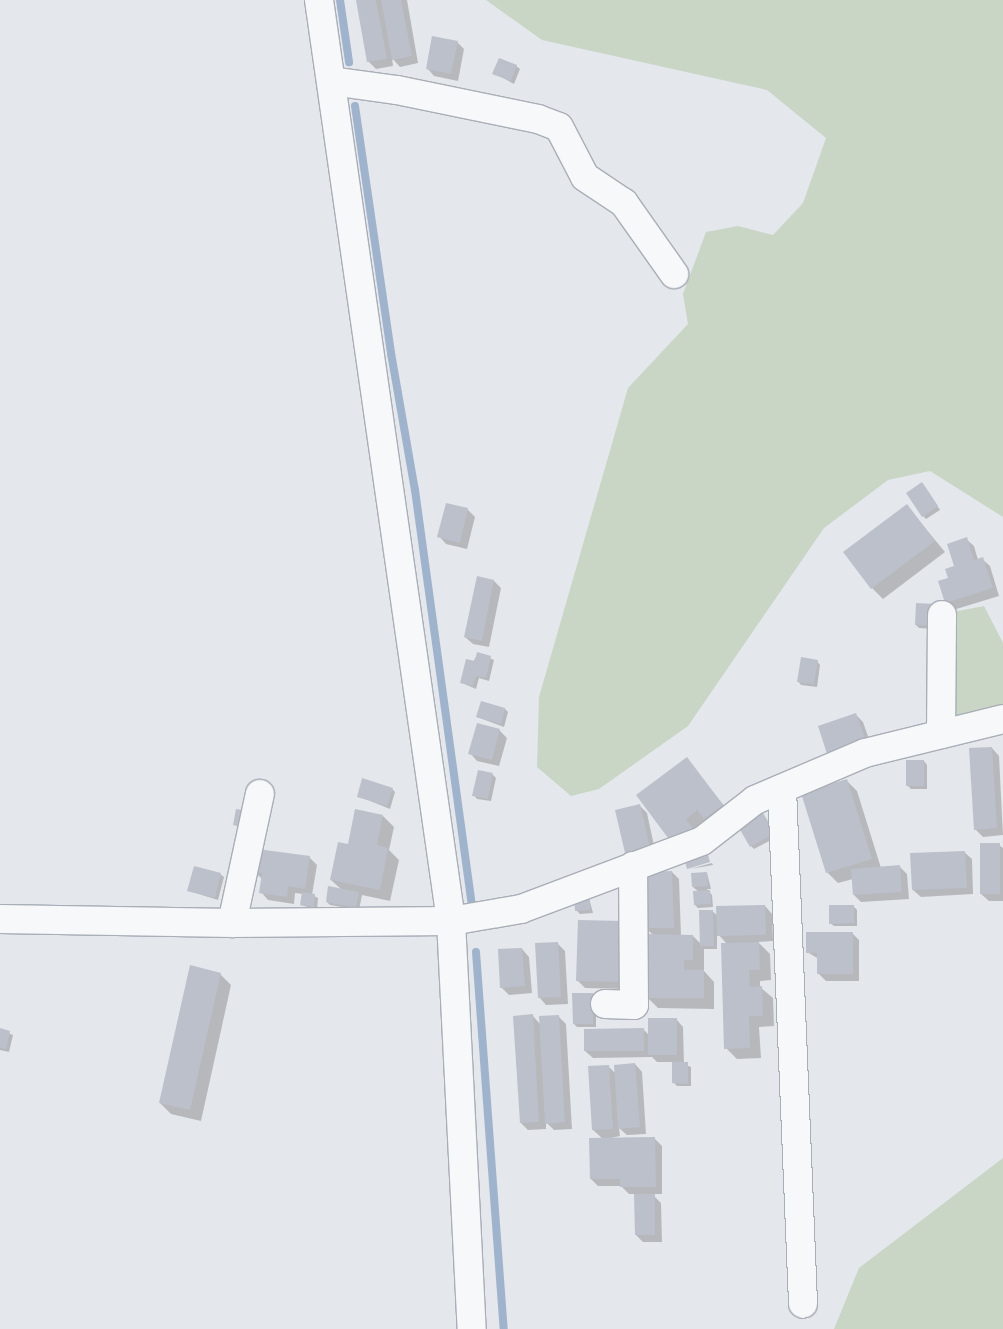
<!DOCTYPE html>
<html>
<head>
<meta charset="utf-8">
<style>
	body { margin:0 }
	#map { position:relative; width:1003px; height:1329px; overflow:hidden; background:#e4e7ec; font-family:Figtree,sans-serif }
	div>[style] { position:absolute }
	.green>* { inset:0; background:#c9d6c5 }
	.shadow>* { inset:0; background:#0003 }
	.stream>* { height:8px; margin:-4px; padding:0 4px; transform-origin:4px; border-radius:4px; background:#9fb4cc }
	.building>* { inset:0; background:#bbc0ca }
	.roads { filter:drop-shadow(1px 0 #a9aeb7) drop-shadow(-1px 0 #a9aeb7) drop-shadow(0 1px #a9aeb7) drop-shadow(0 -1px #a9aeb7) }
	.minor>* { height:28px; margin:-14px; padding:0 14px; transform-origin:14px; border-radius:14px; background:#f7f8fa }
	span { translate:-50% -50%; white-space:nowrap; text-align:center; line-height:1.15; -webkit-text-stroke:5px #f4f6f9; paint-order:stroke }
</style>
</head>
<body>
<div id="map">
	<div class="green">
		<i style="clip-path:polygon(486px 0,1003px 0,1003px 517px,930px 471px,888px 480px,824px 528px,688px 726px,599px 789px,571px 796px,537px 767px,539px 697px,628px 388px,688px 324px,683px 294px,706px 232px,738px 226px,773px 235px,803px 203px,826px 138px,767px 90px,542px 40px)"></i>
		<i style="clip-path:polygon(984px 606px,1003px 643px,1003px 709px,954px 725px,953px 612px)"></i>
		<i style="clip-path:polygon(1003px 1158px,1003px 1329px,834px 1329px,859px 1268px)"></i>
	</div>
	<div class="shadow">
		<i style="clip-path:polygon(357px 0,407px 0,418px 63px,400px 67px,392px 58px,393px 66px,376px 69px,368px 61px)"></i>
		<i style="clip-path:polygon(457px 42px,464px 49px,458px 81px,434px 76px,427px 68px)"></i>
		<i style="clip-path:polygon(516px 66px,520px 69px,514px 84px,494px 73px)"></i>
		<i style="clip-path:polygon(925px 487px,940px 510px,926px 519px,923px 516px)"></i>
		<i style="clip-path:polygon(447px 505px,468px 510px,475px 517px,467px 549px,446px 544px,439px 536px)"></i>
		<i style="clip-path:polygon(907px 506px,945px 552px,883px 599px,872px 588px)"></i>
		<i style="clip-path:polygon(966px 539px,974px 546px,978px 560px,982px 559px,990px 566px,999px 596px,953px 610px,946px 603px,949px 579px)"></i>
		<i style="clip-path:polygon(478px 578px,494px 581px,501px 588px,489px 647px,473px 644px,465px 637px)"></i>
		<i style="clip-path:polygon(934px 605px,936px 629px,919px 628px,916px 625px)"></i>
		<i style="clip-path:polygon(478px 653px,494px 660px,489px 681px,479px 678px,476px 689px,462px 683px)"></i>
		<i style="clip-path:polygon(817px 661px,820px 665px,817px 687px,801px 685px,798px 681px)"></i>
		<i style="clip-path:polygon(505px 709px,508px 712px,504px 727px,477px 717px)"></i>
		<i style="clip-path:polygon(856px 715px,863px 722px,873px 751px,836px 763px)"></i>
		<i style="clip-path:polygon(499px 730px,507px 738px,499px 766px,477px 761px,470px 753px)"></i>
		<i style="clip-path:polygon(992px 748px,999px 756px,1003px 835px,983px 837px,975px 829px)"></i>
		<i style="clip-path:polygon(687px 759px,733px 817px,675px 845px)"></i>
		<i style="clip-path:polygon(924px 761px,927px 765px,927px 789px,911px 789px,908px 786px)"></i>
		<i style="clip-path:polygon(492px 774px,496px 778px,491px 801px,477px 799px,474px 795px)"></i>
		<i style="clip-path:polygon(846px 780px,857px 791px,881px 868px,900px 867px,907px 874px,909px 899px,861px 902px,854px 895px,853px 879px,838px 883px,827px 872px)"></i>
		<i style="clip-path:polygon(392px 789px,395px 792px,390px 809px,358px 796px)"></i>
		<i style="clip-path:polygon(640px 806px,647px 813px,656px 855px,633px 860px,626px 853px,617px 811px)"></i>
		<i style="clip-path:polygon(763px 814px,777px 837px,754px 849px,751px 846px)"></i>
		<i style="clip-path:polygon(383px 816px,394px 827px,389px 850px,399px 860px,390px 901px,362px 895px,359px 910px,330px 905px,327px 902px,342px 890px,331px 880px,348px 845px)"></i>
		<i style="clip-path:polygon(999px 845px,1003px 848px,1003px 901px,989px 901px,981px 894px)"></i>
		<i style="clip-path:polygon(964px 852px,972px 859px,973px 894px,921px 897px,913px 890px)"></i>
		<i style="clip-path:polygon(309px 857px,317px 865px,312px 895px,318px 898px,317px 910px,301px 905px,303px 894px,295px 893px,294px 904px,268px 900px,261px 892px,263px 880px,255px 872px)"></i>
		<i style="clip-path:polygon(712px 863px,713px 865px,690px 869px)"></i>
		<i style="clip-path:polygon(672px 872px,679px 879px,681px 936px,693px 936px,701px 944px,712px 911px,718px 916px,765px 906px,772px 914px,773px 941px,758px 942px,770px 954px,771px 980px,760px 981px,760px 987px,773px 998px,774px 1026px,759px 1027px,761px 1058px,737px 1059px,726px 1048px,727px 944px,717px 933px,717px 949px,704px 949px,704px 971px,714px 982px,714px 1009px,658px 1008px,647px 997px,654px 936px,646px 928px)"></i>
		<i style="clip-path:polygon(707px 873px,711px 889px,707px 889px,712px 895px,713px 907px,698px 908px,695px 905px,699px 892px,693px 887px)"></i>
		<i style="clip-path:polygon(220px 874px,224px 877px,218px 900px,189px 891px)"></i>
		<i style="clip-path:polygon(589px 898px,593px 913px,580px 914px,576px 910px)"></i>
		<i style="clip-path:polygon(853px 906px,857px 910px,857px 926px,834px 926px,830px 923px)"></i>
		<i style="clip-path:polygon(579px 921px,628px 989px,585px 988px,578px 981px)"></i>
		<i style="clip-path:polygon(852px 933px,859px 940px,859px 981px,826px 981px,819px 974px,819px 959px,807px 952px)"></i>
		<i style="clip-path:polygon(557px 943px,565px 951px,568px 1004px,546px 1005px,539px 997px)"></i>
		<i style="clip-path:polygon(522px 949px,529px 957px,532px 993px,509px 995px,501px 987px)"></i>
		<i style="clip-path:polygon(220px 974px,231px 985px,201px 1121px,171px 1114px,160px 1103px)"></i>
		<i style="clip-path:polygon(592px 994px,596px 997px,596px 1027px,577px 1027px,574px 1024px)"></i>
		<i style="clip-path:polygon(533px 1016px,540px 1024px,558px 1016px,566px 1024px,572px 1129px,554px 1130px,546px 1122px,546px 1129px,528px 1130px,521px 1123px)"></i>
		<i style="clip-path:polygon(676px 1019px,683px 1027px,684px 1064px,691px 1067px,691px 1086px,677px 1086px,674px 1083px,673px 1062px,657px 1062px,652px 1057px,593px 1058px,585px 1051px,643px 1029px,649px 1035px)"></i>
		<i style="clip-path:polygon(0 1030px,13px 1035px,9px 1052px,0 1050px)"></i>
		<i style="clip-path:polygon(635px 1064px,642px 1072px,646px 1134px,627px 1135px,619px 1128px,620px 1136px,606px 1139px,654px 1138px,662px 1146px,662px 1194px,652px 1194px,661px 1203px,662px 1242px,643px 1242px,636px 1235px,635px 1194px,629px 1194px,621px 1186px,598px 1186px,591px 1179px,603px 1139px,593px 1130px,608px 1066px,616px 1074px)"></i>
	</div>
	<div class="stream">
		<i style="left:340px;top:0;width:63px;rotate:81.7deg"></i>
		<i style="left:355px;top:106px;width:250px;rotate:81.7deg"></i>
		<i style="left:391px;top:353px;width:139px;rotate:80.1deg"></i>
		<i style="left:415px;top:490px;width:418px;rotate:82.2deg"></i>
		<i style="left:476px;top:952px;width:378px;rotate:85.8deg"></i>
	</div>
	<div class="building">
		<i style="clip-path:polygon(356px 0,376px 0,387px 59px,367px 62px)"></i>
		<i style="clip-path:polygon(381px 0,401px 0,412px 56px,392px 60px)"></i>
		<i style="clip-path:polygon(432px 36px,458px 41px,451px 74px,426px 69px)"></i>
		<i style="clip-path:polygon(499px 58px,517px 65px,511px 81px,492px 74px)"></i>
		<i style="clip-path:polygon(922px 482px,938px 506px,922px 517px,906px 493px)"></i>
		<i style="clip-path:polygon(446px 503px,468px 508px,460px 543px,437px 537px)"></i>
		<i style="clip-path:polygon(907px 504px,935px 541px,871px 589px,843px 552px)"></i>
		<i style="clip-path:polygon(967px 537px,974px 560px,983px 557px,993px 588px,945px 603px,938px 581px,948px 578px,945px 569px,954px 566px,947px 544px)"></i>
		<i style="clip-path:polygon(477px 576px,494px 580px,482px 641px,464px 637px)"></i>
		<i style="clip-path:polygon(916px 603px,935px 604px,933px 626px,915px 625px)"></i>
		<i style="clip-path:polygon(477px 652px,491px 656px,486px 678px,476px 676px,473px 686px,460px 683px,466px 659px,475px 661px)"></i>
		<i style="clip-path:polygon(801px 657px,818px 660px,814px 684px,797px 682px)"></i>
		<i style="clip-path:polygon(481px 701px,505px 708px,501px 724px,476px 717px)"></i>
		<i style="clip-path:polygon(856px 713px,867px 744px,828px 757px,818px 726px)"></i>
		<i style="clip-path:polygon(477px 723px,500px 729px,492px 760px,468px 754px)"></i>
		<i style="clip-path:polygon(992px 747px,997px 828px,974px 830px,969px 748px)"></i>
		<i style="clip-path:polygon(687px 757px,723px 805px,704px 819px,697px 810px,686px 819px,695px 831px,674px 846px,636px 795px)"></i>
		<i style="clip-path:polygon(906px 760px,924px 760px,924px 786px,906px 786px)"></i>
		<i style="clip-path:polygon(478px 770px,493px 773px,488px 799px,472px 796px)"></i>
		<i style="clip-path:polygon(362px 778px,393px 788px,387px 806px,357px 797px)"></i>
		<i style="clip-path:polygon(847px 779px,872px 859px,826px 873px,801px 793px)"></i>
		<i style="clip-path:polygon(640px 804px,650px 848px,625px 853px,615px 810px)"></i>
		<i style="clip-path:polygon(236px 809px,250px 811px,247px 828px,233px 825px)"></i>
		<i style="clip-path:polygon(355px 809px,383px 815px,377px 845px,388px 848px,380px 890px,330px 880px,338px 842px,348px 844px)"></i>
		<i style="clip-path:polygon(763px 813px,775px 833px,750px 847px,738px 826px)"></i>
		<i style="clip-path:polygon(980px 843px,1000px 843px,1000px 894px,980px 894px)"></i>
		<i style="clip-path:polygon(257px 849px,310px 856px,305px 889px,288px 886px,287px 897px,259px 893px,262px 873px,253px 872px)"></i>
		<i style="clip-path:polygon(707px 851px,710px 862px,687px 869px,684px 857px)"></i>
		<i style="clip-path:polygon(965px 851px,967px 888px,912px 890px,910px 853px)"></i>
		<i style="clip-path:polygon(900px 865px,902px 892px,853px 895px,851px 869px)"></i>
		<i style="clip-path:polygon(194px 866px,221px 873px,215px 898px,187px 891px)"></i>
		<i style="clip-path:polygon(672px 871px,674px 928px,645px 928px,643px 872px)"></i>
		<i style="clip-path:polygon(707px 872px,708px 886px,692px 887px,691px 873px)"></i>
		<i style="clip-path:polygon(328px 886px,359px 892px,356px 908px,326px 902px)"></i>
		<i style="clip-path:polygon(710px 890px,711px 904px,694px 905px,693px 891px)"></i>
		<i style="clip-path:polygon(302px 892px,315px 894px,314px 907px,300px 905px)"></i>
		<i style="clip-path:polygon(590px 896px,590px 910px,575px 911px,574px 897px)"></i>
		<i style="clip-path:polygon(765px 905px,766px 935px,717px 936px,716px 906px)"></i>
		<i style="clip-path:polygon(829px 905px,854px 905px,854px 923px,829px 924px)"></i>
		<i style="clip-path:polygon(699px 910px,713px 910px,714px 946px,700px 946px)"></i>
		<i style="clip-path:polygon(578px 920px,623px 921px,621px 982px,576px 981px)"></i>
		<i style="clip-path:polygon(806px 932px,853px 932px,853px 974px,817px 974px,817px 953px,806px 953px)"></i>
		<i style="clip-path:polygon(646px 934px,693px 935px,693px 960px,684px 960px,684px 970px,704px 970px,704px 998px,646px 998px)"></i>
		<i style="clip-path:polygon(558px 942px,561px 997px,538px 998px,535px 943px)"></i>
		<i style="clip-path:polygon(759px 942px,760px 970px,749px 970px,750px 987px,762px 986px,763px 1016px,749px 1016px,750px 1048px,724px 1049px,721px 943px)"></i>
		<i style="clip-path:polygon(522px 948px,525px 986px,500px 988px,498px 949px)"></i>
		<i style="clip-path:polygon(190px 965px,221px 973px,190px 1110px,159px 1103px)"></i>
		<i style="clip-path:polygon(572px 993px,593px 993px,593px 1024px,573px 1024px)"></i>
		<i style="clip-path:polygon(533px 1014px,539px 1122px,520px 1123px,513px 1016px)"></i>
		<i style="clip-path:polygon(559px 1015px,565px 1122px,545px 1124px,539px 1016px)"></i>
		<i style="clip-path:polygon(648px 1018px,677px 1018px,677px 1055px,648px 1055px)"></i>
		<i style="clip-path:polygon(0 1028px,10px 1031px,6px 1049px,0 1048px)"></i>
		<i style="clip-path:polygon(644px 1028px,644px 1051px,584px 1051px,584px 1029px)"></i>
		<i style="clip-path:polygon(672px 1062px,688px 1062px,688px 1084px,672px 1083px)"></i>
		<i style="clip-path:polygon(635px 1063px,640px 1127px,618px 1129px,614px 1065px)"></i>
		<i style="clip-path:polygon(609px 1065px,613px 1129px,592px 1130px,588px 1066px)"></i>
		<i style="clip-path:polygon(655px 1137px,656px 1187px,620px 1187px,620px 1179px,590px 1179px,589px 1138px)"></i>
		<i style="clip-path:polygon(634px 1194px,655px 1194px,655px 1235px,635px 1235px)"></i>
	</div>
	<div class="roads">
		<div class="minor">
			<i style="left:319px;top:0;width:930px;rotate:81.84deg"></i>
			<i style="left:451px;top:921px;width:409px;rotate:87.1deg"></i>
			<i style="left:331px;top:81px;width:67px;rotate:7.8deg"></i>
			<i style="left:397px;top:90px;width:144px;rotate:11.6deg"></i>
			<i style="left:538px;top:119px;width:22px;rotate:21deg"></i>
			<i style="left:559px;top:127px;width:56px;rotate:62.5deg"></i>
			<i style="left:585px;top:177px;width:47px;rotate:33.7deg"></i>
			<i style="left:624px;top:203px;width:87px;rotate:54.8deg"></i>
			<i style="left:941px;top:734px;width:119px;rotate:-89.5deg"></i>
			<i style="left:782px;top:789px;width:515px;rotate:87.66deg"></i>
			<i style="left:0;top:919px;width:232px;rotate:1deg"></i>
			<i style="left:232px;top:923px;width:219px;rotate:-0.5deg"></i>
			<i style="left:451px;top:921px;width:71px;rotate:-9.7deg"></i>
			<i style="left:521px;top:909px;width:193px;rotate:-20.6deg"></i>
			<i style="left:702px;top:841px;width:67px;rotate:-37.7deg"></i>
			<i style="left:755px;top:800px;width:120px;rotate:-23.1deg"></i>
			<i style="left:865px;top:753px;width:142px;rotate:-13.8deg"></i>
			<i style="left:232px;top:923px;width:132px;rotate:-77.8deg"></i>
			<i style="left:605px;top:1004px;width:29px;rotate:2deg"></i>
			<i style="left:634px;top:1005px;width:139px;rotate:-90.4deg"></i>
		</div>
	</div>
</div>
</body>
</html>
